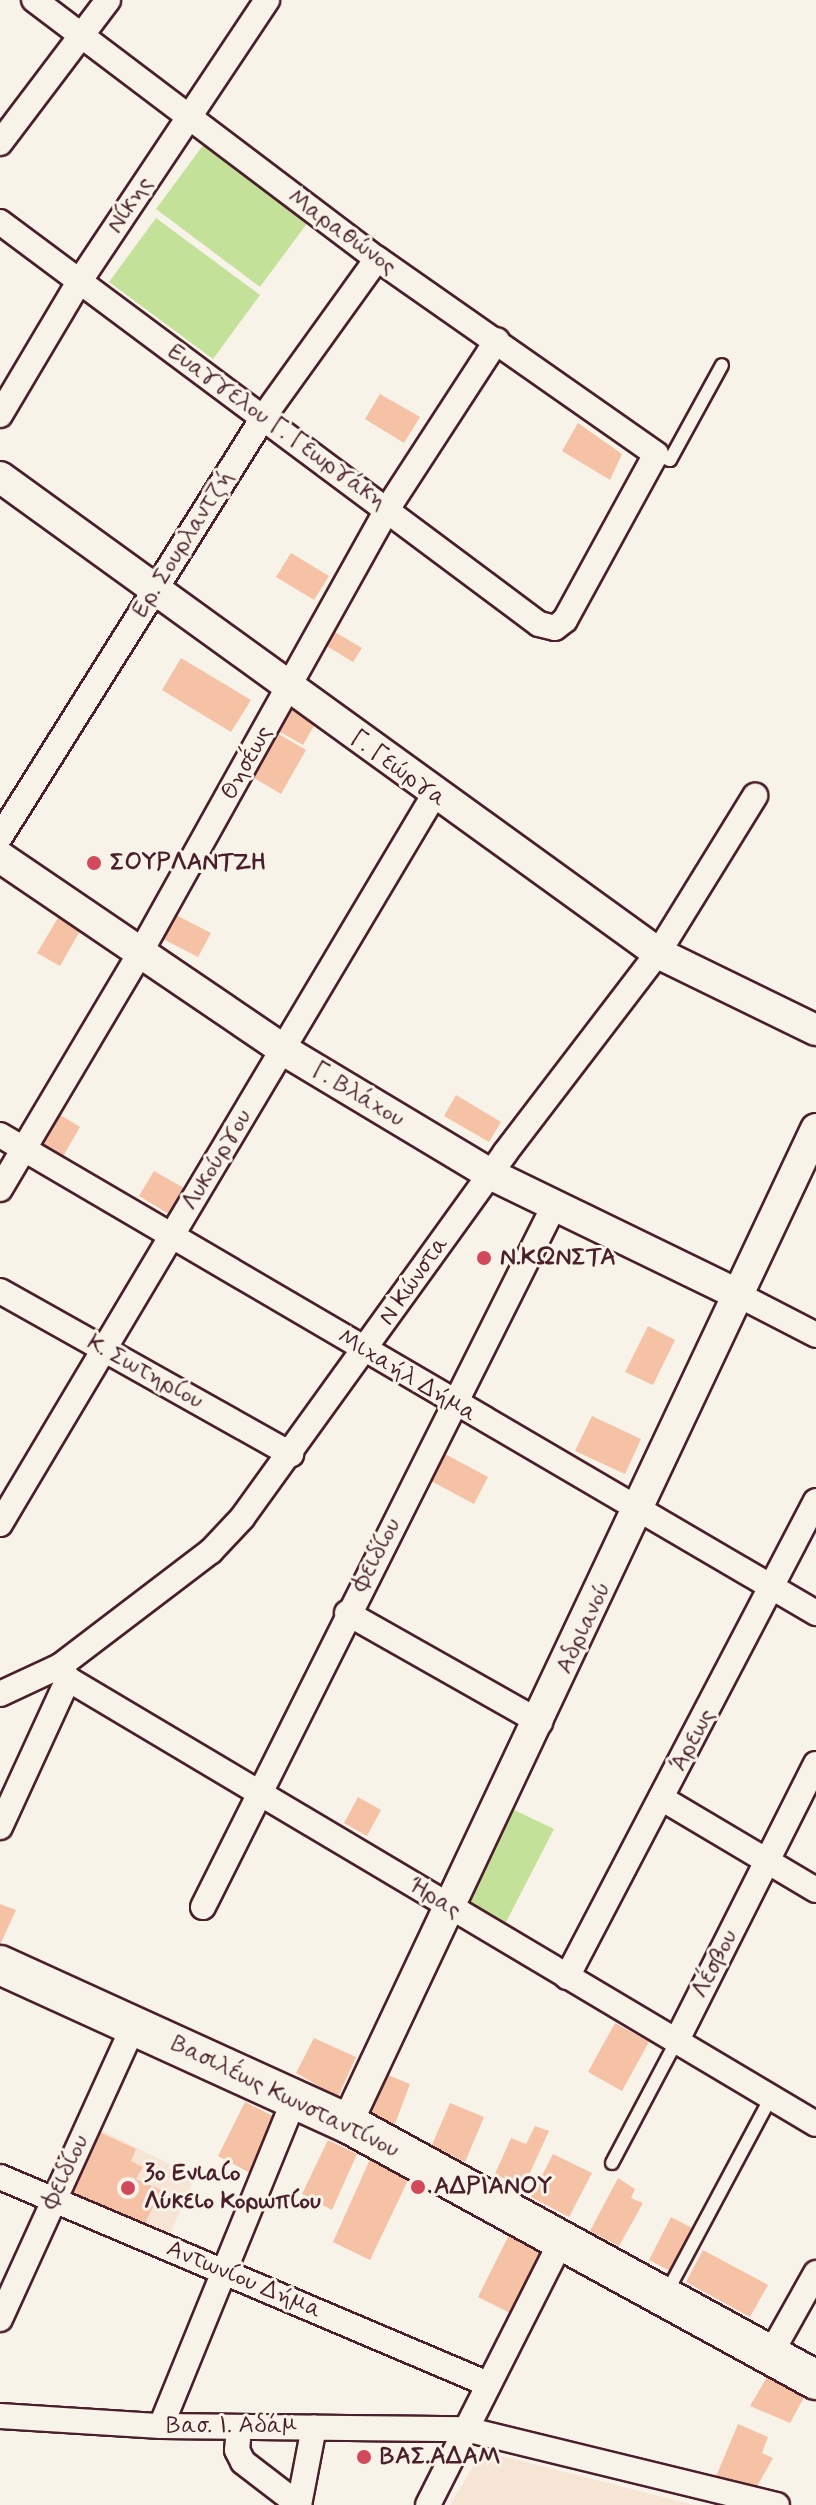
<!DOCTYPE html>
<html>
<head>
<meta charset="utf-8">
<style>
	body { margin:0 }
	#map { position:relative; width:816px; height:2505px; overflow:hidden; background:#f7f3e8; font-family:Mynerve,sans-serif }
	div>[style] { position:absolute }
	.built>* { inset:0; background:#f6e4d4 }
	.green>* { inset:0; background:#c4e199 }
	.building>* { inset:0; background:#f5c2a6 }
	.roads { filter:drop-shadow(2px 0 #4a1f2b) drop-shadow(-2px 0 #4a1f2b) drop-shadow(0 2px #4a1f2b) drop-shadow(0 -2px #4a1f2b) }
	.service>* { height:12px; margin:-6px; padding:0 6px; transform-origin:6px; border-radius:6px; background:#f7f3e8 }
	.minor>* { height:24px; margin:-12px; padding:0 12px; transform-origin:12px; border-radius:12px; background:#f7f3e8 }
	.tertiary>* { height:30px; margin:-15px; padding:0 15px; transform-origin:15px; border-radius:15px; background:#f7f3e8 }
	.primary>* { height:38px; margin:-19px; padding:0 19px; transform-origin:19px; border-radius:19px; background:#f7f3e8 }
	.dots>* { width:22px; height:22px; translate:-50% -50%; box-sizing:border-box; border:4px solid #f7f3e8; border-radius:50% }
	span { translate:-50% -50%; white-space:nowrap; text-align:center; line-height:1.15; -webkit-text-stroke:6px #f7f3e8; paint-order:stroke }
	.street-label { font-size:24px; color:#4a1f2b }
	.poi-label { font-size:24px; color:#4a1f2b; font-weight:700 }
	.left { translate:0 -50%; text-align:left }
</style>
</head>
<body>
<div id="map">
	<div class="built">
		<i style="clip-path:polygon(97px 2128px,195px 2177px,166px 2243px,61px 2200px)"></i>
		<i style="clip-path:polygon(482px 2451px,694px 2505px,450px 2505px)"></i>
	</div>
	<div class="green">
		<i style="clip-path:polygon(204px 144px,308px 222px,260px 287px,156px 209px)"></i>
		<i style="clip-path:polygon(156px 218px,260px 295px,213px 359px,109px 282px)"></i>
		<i style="clip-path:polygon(506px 1806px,554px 1829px,504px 1926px,462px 1902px)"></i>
	</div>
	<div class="building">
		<i style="clip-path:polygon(380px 394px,420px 417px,404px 443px,365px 419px)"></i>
		<i style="clip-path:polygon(578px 423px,622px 454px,610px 480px,562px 451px)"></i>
		<i style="clip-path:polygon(291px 553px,329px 576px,314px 600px,276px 577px)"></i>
		<i style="clip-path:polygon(333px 631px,362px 648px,353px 662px,325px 645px)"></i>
		<i style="clip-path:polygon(181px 658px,251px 700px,231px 732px,162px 690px)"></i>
		<i style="clip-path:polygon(290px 699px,319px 717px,303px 745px,273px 728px)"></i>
		<i style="clip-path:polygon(272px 730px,306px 750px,281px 794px,247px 774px)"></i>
		<i style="clip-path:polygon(62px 911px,84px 924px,60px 966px,37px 953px)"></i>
		<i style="clip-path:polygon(176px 915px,211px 933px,198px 957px,163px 939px)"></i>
		<i style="clip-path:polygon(456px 1095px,501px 1122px,489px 1142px,444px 1116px)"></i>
		<i style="clip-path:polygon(52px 1110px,80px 1127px,62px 1158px,34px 1141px)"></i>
		<i style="clip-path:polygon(154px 1171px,184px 1188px,169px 1214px,139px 1196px)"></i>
		<i style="clip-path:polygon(648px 1326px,675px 1340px,653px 1385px,625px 1372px)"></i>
		<i style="clip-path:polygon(592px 1416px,641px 1439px,625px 1474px,575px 1451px)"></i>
		<i style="clip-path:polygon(445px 1454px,488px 1477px,474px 1504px,431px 1481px)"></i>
		<i style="clip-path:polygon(358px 1797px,381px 1810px,367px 1836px,344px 1823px)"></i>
		<i style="clip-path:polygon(0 1904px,16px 1910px,0 1945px)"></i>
		<i style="clip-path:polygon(615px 2023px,649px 2042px,622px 2091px,588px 2072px)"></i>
		<i style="clip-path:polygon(314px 2038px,356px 2057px,338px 2097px,296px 2073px)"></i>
		<i style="clip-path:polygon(388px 2075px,410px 2084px,395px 2124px,371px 2113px)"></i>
		<i style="clip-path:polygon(245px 2102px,279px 2119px,252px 2174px,218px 2156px)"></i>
		<i style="clip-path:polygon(450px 2103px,484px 2117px,465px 2162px,432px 2145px)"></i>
		<i style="clip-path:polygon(535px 2126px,549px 2131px,523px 2188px,495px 2174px,511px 2138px,526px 2144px)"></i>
		<i style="clip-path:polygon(97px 2131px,136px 2149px,131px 2161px,143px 2167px,136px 2179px,161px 2190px,141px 2232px,64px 2198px)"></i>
		<i style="clip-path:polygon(328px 2140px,357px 2154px,332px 2210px,302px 2194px)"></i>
		<i style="clip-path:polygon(553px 2154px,592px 2173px,569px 2217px,531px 2197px)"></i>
		<i style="clip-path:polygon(371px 2157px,410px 2176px,370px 2260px,333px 2242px)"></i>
		<i style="clip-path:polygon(618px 2178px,635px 2189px,631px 2198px,643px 2203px,619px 2246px,590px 2231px)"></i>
		<i style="clip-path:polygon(671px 2217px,692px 2228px,672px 2272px,649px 2260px)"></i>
		<i style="clip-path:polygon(511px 2231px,545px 2248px,512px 2314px,478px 2297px)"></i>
		<i style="clip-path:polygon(703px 2250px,768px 2285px,750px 2317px,686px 2282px)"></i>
		<i style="clip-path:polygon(770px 2372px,807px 2392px,790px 2423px,750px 2406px)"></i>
		<i style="clip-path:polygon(738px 2424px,768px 2437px,762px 2453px,773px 2458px,755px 2490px,715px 2479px)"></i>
	</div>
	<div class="roads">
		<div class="service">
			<i style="left:656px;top:454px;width:15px;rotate:23deg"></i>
			<i style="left:670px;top:460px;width:108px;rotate:-61.3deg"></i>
			<i style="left:612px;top:2163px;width:139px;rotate:-62.1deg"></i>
			<i style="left:667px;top:2292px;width:221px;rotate:-61.9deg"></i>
		</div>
		<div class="minor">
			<i style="left:0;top:143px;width:179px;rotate:-52.9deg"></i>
			<i style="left:0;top:222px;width:672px;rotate:36.72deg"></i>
			<i style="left:539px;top:624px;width:16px;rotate:14deg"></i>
			<i style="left:555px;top:628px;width:13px;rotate:-39deg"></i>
			<i style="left:565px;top:620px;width:189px;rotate:-61.3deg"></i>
			<i style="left:656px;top:454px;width:340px;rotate:-145deg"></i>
			<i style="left:377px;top:259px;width:430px;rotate:-142.9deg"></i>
			<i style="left:0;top:415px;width:155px;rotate:-59.3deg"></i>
			<i style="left:79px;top:282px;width:339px;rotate:-56.3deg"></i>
			<i style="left:0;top:837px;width:493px;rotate:-57.9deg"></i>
			<i style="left:262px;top:419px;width:197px;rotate:-54.3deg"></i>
			<i style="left:0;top:1135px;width:946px;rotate:30.36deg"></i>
			<i style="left:0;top:1189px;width:274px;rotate:-59.3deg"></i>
			<i style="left:140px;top:953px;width:509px;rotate:-60.87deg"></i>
			<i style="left:388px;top:508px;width:200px;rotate:-57deg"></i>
			<i style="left:0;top:1291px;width:334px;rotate:29.3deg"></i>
			<i style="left:737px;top:1294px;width:89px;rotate:27.4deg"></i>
			<i style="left:0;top:1524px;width:848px;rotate:-59.23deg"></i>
			<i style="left:347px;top:1613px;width:222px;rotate:29.5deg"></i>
			<i style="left:60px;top:1666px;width:15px;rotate:58deg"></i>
			<i style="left:68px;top:1679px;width:870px;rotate:30.75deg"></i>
			<i style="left:0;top:1694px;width:66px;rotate:-25deg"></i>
			<i style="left:60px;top:1666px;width:190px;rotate:-37.3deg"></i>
			<i style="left:211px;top:1551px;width:45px;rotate:-46.8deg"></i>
			<i style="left:242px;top:1518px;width:450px;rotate:-54.2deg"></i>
			<i style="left:505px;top:1153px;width:252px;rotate:-52.6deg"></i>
			<i style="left:658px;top:953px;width:185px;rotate:-58.3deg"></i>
			<i style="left:661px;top:1798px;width:180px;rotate:30.7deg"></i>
			<i style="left:0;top:1827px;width:163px;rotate:-65.3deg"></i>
			<i style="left:203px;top:1907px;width:784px;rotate:-63.4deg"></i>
			<i style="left:567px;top:1977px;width:537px;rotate:-62.39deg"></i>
			<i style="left:677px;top:2040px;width:309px;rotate:-63.3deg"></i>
			<i style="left:0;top:2177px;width:530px;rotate:22.99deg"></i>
			<i style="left:0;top:2319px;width:323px;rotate:-65.5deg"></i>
			<i style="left:770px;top:2355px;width:94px;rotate:-60.7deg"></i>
			<i style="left:0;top:2416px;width:161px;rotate:3.6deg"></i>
			<i style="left:161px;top:2426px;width:304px;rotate:0.6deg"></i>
			<i style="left:465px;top:2429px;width:321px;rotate:13.7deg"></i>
			<i style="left:161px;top:2426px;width:354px;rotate:-67.8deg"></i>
			<i style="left:239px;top:2428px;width:22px;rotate:95deg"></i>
			<i style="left:237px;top:2450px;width:13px;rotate:63deg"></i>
			<i style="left:243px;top:2462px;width:71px;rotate:37.5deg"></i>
			<i style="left:299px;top:2505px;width:79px;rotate:-79.1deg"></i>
			<i style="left:428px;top:2505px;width:299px;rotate:-63.2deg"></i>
		</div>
		<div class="tertiary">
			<i style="left:0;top:477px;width:812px;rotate:35.88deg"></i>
			<i style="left:658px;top:953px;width:176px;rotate:26deg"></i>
			<i style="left:0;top:857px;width:341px;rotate:34.2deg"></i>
			<i style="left:282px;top:1049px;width:243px;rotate:31deg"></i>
			<i style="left:490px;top:1174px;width:275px;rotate:25.9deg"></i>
			<i style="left:347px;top:2123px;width:1099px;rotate:-64.74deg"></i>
		</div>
		<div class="primary">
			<i style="left:0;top:1965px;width:381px;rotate:24.5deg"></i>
			<i style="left:347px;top:2123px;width:535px;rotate:28.72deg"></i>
		</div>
	</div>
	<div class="dots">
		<i style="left:94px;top:863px;background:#d1495b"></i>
		<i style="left:484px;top:1258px;background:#d1495b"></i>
		<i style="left:418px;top:2187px;background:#d1495b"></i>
		<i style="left:128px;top:2188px;background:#d1495b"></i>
		<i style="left:364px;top:2457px;background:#d1495b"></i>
	</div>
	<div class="street-label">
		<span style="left:130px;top:205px;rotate:-57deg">Νίκης</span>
		<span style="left:342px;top:232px;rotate:36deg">Μαραθώνος</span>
		<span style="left:277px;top:427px;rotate:36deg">Ευαγγελου Γ. Γεωργάκη</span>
		<span style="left:183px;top:544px;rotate:-58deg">Ερ. Σουρλαντζή</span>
		<span style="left:247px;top:763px;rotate:-61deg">Θησέως</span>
		<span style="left:398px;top:769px;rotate:36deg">Γ. Γεώργα</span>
		<span style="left:358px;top:1095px;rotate:31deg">Γ. Βλάχου</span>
		<span style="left:217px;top:1160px;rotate:-59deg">Λυκούργου</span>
		<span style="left:414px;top:1281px;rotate:-55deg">Ν Κώνστα</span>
		<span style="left:145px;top:1372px;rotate:29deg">Κ. Σωτηρίου</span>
		<span style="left:407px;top:1376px;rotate:31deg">Μιχαήλ Δήμα</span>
		<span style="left:377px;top:1555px;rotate:-63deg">Φειδίου</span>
		<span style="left:584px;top:1628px;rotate:-65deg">Αδριανού</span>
		<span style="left:693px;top:1740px;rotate:-62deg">Άρεως</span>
		<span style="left:435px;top:1898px;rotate:31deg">Ήρας</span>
		<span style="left:715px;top:1964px;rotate:-63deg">Λέσβου</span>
		<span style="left:285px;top:2097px;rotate:26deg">Βασιλέως Κωνσταντίνου</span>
		<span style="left:66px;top:2172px;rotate:-65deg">Φειδίου</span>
		<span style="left:244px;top:2280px;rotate:23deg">Αντωνίου Δήμα</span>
		<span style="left:232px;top:2426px">Βασ. Ι. Αδάμ</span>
	</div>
	<div class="poi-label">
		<span class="left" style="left:110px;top:863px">ΣΟΥΡΛΑΝΤΖΗ</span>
		<span class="left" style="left:500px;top:1258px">Ν.ΚΩΝΣΤΑ</span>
		<span class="left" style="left:144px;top:2188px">3ο Ενιαίο<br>Λύκειο Κορωπίου</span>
		<span class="left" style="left:434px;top:2187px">ΑΔΡΙΑΝΟΥ</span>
		<span class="left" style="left:380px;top:2457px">ΒΑΣ.ΑΔΑΜ</span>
	</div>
</div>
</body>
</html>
